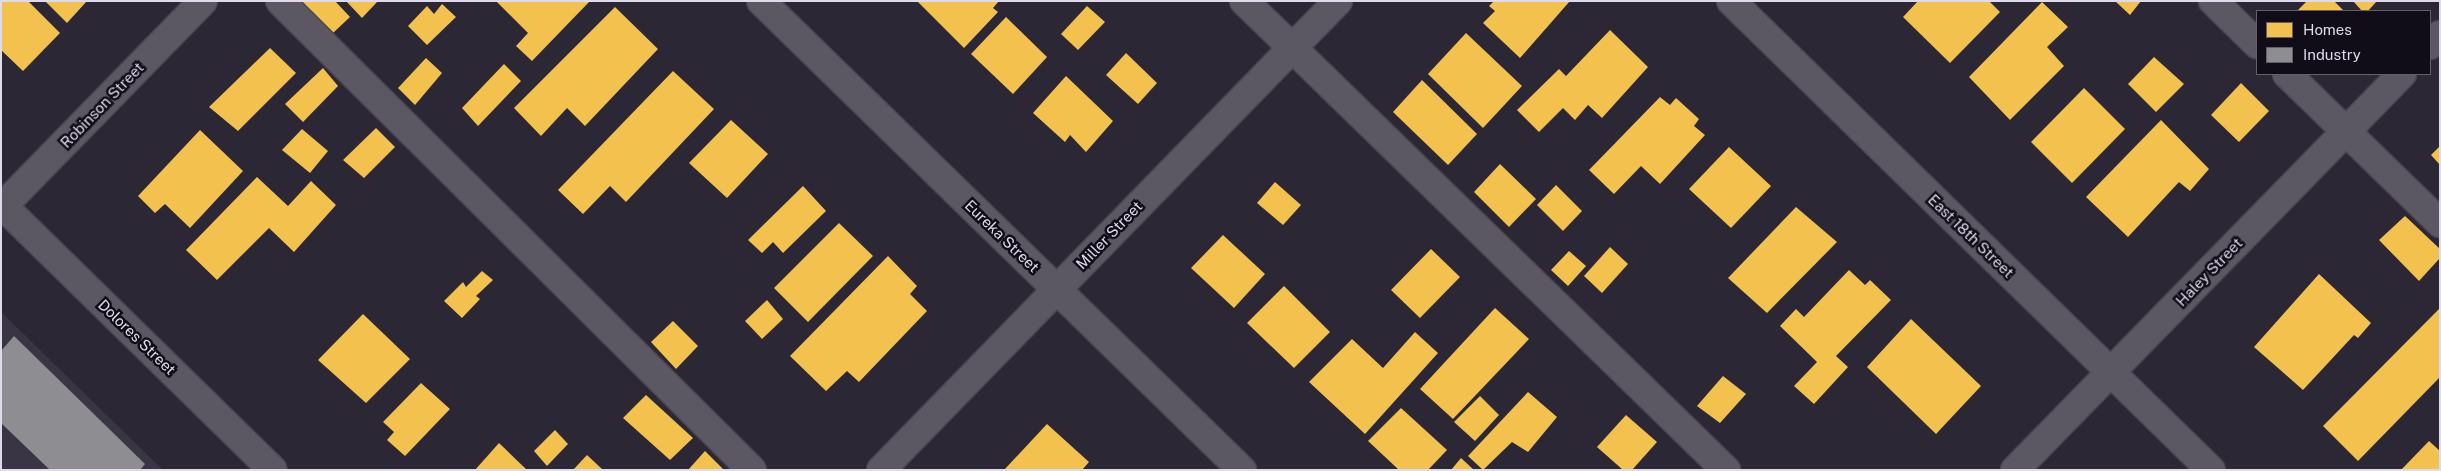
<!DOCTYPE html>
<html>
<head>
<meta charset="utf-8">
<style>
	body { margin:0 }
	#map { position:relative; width:2441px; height:471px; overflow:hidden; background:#2b2735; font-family:"Public Sans",sans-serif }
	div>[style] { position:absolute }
	.industrial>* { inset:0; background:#393545 }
	.homes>* { inset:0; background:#f2c14e }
	.industry>* { inset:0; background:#8d8d92 }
	.roads { filter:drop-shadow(1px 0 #484552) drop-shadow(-1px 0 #484552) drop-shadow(0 1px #484552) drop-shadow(0 -1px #484552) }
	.minor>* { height:28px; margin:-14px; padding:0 14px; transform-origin:14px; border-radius:14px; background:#5b5763 }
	span { translate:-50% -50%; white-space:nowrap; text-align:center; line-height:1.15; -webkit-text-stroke:5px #100d18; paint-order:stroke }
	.street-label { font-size:15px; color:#dfdbec }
	.frame { position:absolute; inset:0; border:2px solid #dfdbec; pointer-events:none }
	.legend { position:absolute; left:2256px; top:10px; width:175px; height:65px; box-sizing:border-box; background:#100d18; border:1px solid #635f6d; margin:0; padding:6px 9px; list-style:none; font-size:15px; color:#dfdbec }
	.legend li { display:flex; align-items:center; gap:10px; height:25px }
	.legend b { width:25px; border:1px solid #635f6d }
</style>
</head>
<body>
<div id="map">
	<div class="industrial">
		<i style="clip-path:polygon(1px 312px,163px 470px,1px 470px)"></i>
	</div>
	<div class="homes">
		<i style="clip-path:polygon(28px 1px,60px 33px,23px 71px,1px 50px,1px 2px)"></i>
		<i style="clip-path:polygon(45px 1px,87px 1px,67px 23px)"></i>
		<i style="clip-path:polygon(300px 1px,335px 1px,350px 17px,333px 33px)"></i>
		<i style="clip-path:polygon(346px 1px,378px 1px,362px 18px)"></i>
		<i style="clip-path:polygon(496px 1px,590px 1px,532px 61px,516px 46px,528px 33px)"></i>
		<i style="clip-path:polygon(917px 1px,999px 1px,993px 8px,998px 12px,964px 48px)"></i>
		<i style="clip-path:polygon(1494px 1px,1570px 1px,1520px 58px,1483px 23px,1495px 11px,1489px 6px)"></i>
		<i style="clip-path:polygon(1918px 1px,1989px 1px,2000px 12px,1950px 63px,1903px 17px)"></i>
		<i style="clip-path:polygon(2115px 1px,2141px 1px,2130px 15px)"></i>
		<i style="clip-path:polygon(2307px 1px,2334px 1px,2344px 11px,2297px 11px)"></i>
		<i style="clip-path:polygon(2353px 1px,2377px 1px,2368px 11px,2362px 11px)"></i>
		<i style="clip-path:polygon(2042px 2px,2068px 27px,2047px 47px,2064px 66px,2010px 120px,1969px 77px)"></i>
		<i style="clip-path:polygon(442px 4px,456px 17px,427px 45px,408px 26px,427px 6px,434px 14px)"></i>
		<i style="clip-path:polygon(1087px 6px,1105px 22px,1078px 50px,1061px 34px)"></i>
		<i style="clip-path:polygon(615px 7px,658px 49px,585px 126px,567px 108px,541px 136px,514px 108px)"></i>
		<i style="clip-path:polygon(1006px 17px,1047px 57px,1013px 94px,971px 54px)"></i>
		<i style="clip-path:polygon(1610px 30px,1648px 67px,1602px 118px,1588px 105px,1575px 120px,1563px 108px,1539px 132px,1517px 110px,1559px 69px,1566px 76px)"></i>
		<i style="clip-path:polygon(1466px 33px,1522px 86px,1483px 128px,1428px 74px)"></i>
		<i style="clip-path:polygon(270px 48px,296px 73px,238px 131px,209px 107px)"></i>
		<i style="clip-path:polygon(1126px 53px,1157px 83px,1138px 104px,1106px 75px)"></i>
		<i style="clip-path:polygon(2154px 57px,2184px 84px,2156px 112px,2128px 84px)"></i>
		<i style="clip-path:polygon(426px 58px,442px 73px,415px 105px,398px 88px)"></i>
		<i style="clip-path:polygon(504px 64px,521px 81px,478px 126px,462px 108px)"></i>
		<i style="clip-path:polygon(323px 68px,338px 86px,303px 122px,285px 104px)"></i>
		<i style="clip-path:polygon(673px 71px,714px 109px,626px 202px,610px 186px,583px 214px,558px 190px)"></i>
		<i style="clip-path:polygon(1066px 76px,1113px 121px,1086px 152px,1070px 135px,1065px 142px,1033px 113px)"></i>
		<i style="clip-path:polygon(1422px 80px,1477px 134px,1448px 165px,1393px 112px)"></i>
		<i style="clip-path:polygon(2241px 83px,2269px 111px,2239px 142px,2211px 115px)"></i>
		<i style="clip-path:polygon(2084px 88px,2125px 129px,2072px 183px,2031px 142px)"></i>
		<i style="clip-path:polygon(1660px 97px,1670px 105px,1676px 98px,1699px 119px,1694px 126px,1705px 135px,1660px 184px,1641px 166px,1614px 194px,1589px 170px)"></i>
		<i style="clip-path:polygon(731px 120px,768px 154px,727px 198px,689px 163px)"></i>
		<i style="clip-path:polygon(2161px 120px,2209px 169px,2190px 191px,2179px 182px,2128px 237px,2086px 197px)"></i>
		<i style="clip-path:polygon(376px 128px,395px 147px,364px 178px,343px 160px)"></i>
		<i style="clip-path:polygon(302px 129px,328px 151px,310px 173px,282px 150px)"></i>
		<i style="clip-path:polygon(200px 130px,243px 171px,190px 228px,165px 204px,155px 213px,138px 196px)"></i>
		<i style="clip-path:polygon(2440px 146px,2440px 165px,2431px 155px)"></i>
		<i style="clip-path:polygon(1729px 147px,1771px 186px,1731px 228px,1689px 189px)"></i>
		<i style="clip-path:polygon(1500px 164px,1536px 199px,1509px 227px,1474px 192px)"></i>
		<i style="clip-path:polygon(257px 177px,288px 206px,311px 181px,336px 205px,294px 252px,269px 228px,217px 280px,186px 250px)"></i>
		<i style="clip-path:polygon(1275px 182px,1301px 205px,1283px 225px,1257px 203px)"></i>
		<i style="clip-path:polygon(1556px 185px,1582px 211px,1563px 231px,1537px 205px)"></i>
		<i style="clip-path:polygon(803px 186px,826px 211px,783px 253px,773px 242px,762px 253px,748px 240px)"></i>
		<i style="clip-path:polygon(1796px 207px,1837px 242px,1767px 313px,1728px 278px)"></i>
		<i style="clip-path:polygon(2405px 216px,2440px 249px,2440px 258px,2419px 281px,2379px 240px)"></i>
		<i style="clip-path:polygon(839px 223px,873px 256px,808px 322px,774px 288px)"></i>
		<i style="clip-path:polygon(1223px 235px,1265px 274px,1234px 308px,1191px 268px)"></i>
		<i style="clip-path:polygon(1610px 247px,1628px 264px,1602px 293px,1584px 276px)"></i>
		<i style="clip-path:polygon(1431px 249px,1460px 277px,1420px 318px,1391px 290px)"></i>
		<i style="clip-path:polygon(1569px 251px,1586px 266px,1568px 286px,1551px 270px)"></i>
		<i style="clip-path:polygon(888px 256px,917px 286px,910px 294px,927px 311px,859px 382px,847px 371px,826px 391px,790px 356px)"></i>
		<i style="clip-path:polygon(1849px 270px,1865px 285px,1870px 280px,1891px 300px,1836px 356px,1848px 367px,1814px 404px,1794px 386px,1817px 362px,1780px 326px,1796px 309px,1804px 317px)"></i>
		<i style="clip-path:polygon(482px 271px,493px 280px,476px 296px,480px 299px,462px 318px,444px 301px,463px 282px,466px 287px)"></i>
		<i style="clip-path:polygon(2319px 274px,2371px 323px,2358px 338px,2354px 335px,2303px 390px,2254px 347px)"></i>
		<i style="clip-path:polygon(1284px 286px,1330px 332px,1294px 368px,1247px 323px)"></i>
		<i style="clip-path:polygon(767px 300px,783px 319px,762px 339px,745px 321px)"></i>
		<i style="clip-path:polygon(1495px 308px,1529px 339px,1453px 419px,1420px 389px)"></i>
		<i style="clip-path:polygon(2440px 308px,2440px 377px,2358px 461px,2323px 426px)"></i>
		<i style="clip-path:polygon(363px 314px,410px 359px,366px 403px,318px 360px)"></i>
		<i style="clip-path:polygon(1911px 319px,1981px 386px,1936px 434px,1867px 367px)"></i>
		<i style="clip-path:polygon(673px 321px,698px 346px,676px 369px,651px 342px)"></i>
		<i style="clip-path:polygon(1415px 332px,1438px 353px,1365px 434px,1309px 382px,1352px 339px,1383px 368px)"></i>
		<i style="clip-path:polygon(1723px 376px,1746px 394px,1720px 423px,1697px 406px)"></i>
		<i style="clip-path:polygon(421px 383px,450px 409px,405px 456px,387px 440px,394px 432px,383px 422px)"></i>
		<i style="clip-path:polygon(1528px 392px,1557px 417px,1528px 452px,1512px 442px,1483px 470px,1468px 456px)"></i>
		<i style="clip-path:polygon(646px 395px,693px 438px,670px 460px,623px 418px)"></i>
		<i style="clip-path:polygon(1480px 396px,1499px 415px,1475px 441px,1454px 422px)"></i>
		<i style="clip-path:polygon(1401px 408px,1447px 450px,1428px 470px,1399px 470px,1368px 441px)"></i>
		<i style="clip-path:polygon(1626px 415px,1657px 442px,1632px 470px,1623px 470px,1597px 447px)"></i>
		<i style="clip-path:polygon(1047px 424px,1089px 462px,1082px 470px,1004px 470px)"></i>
		<i style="clip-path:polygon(555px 430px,568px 444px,547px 466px,534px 451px)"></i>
		<i style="clip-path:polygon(2429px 441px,2440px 451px,2440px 470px,2401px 470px)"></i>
		<i style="clip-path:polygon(499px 443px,527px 470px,475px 470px)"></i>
		<i style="clip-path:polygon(705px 451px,724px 470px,688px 470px)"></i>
		<i style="clip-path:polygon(587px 455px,603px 470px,573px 470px)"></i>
		<i style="clip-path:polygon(1461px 458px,1474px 470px,1451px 470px)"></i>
	</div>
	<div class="industry">
		<i style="clip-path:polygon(14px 336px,145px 464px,140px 470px,50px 470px,1px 423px,1px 351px)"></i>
	</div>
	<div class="roads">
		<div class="minor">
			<i style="left:280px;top:1px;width:665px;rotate:44.82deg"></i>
			<i style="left:761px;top:1px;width:672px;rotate:44.28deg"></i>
			<i style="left:1244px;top:1px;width:673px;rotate:44.22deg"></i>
			<i style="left:1731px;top:1px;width:671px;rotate:44.34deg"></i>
			<i style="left:2213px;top:1px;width:62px;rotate:44.3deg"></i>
			<i style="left:2430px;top:45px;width:14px;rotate:-45deg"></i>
			<i style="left:2287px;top:74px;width:214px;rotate:44.2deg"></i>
			<i style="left:1px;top:204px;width:380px;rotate:44.4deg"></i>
			<i style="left:1px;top:208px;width:289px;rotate:-45.7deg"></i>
			<i style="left:881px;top:470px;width:655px;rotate:-45.74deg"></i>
			<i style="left:2015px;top:470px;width:554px;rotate:-45.66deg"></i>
		</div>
	</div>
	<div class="street-label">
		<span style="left:102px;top:105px;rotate:-46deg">Robinson Street</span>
		<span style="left:1109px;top:235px;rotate:-46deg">Miller Street</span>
		<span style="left:1002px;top:236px;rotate:44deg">Eureka Street</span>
		<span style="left:1971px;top:236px;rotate:44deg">East 18th Street</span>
		<span style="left:2209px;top:272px;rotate:-46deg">Haley Street</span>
		<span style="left:137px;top:337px;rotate:44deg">Dolores Street</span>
	</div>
	<div class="frame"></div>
	<ul class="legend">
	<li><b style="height:14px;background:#f2c14e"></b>Homes</li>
	<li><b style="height:14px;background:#8d8d92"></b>Industry</li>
	</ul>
</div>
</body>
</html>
